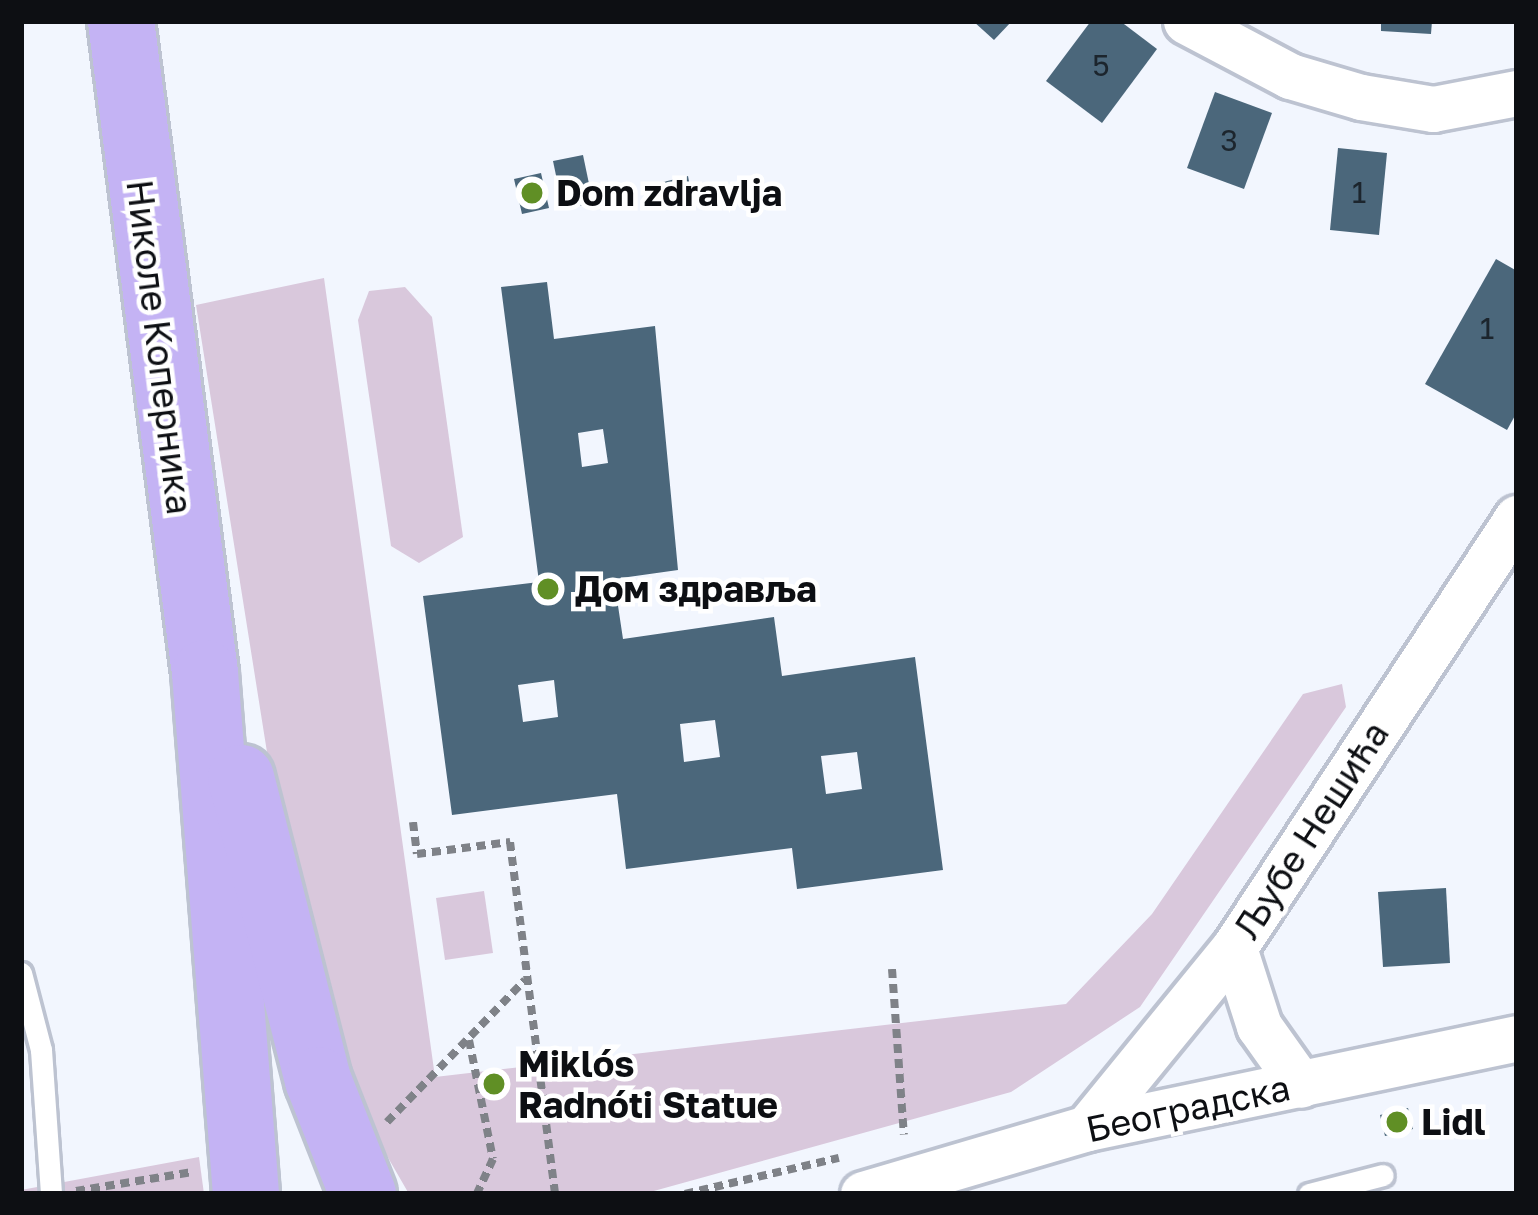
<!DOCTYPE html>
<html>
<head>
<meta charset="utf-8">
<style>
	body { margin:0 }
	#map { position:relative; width:1538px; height:1215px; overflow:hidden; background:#f2f6fe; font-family:"Golos Text",sans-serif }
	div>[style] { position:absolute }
	.green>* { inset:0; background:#d9c8dc }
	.building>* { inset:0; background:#4b677b }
	.path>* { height:8px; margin-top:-4px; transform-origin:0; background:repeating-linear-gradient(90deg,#7f8288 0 9px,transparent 0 15px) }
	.roads { filter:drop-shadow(3px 0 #bdc3d1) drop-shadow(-3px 0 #bdc3d1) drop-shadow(0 3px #bdc3d1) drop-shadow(0 -3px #bdc3d1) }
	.service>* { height:21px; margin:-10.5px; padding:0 10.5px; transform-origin:10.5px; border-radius:10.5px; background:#fff }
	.minor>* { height:45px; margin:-22.5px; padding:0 22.5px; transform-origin:22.5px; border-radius:22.5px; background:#fff }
	.primary>* { height:66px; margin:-33px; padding:0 33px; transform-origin:33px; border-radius:33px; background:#c4b3f4 }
	.dots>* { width:33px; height:33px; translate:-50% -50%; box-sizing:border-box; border:6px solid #fff; border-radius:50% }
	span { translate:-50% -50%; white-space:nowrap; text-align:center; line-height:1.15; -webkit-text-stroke:9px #fff; paint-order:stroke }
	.number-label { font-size:30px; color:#1c252d }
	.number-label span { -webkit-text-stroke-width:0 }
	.poi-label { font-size:36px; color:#0d0f13; font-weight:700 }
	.left { translate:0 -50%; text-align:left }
	.street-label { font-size:36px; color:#0d0f13 }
	.frame { position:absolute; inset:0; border:24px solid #0d0f13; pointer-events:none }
</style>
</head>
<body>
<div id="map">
	<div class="green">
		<i style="clip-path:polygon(324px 278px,435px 1077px,1066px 1004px,1152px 914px,1303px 694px,1342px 684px,1346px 707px,1140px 1007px,1011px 1092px,643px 1194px,409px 1194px,364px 1116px,280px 834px,196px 305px)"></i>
		<i style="clip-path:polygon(405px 287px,432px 317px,463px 537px,419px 563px,391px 546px,358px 320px,369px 291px)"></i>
		<i style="clip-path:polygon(484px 891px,493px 953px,445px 960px,436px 898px)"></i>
		<i style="clip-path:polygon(199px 1157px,204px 1194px,21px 1194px,21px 1190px)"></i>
	</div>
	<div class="building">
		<i style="clip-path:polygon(973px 21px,1012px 21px,994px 40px)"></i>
		<i style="clip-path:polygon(1091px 21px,1120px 21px,1157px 49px,1102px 123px,1046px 81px)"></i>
		<i style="clip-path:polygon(1381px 21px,1432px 21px,1431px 34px,1381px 31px)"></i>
		<i style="clip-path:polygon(1215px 92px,1272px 113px,1244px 189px,1187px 168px)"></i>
		<i style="clip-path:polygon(1338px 148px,1387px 153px,1379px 235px,1330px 230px)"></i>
		<i style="clip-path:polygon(583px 155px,593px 203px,563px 209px,553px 161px)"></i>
		<i style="clip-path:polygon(541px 173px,549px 208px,522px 214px,514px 179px)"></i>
		<i style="clip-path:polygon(688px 176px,693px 202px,664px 208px,659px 183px)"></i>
		<i style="clip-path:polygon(1496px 259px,1517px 271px,1517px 412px,1507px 430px,1425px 384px)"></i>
		<i style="clip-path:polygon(evenodd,547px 282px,554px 339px,655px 326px,678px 570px,614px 579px,623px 639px,774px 617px,782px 676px,915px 657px,943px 870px,797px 889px,792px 848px,626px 869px,617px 794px,452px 815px,423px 596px,539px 582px,501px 287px,547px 282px,603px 429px,608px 463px,582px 467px,578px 433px,603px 429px,547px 282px,554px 680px,558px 717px,523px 722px,518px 685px,554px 680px,547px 282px,715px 720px,720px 757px,684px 762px,680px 724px,715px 720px,547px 282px,857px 752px,862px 789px,826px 794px,821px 756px,857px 752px)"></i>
		<i style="clip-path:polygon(1446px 888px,1450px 963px,1383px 967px,1378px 892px)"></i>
		<i style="clip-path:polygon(1408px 1108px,1413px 1129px,1385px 1136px,1380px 1115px)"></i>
	</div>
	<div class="path">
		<i style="left:413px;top:822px;width:32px;rotate:83deg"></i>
		<i style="left:417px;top:854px;width:94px;rotate:-7.4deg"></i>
		<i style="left:510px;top:842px;width:355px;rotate:82.7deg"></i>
		<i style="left:892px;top:969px;width:166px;rotate:85.9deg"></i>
		<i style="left:469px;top:1040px;width:121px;rotate:78.6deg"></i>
		<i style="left:493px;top:1159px;width:38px;rotate:115deg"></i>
		<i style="left:387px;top:1122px;width:198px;rotate:-45.8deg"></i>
		<i style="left:76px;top:1191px;width:118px;rotate:-9.3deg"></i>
		<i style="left:685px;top:1194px;width:158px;rotate:-13.2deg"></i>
	</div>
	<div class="roads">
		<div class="service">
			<i style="left:21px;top:973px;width:80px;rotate:75.4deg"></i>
			<i style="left:41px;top:1050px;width:144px;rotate:86deg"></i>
			<i style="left:1309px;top:1194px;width:76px;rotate:-14.4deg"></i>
		</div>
		<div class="minor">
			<i style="left:1186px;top:21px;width:118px;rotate:27.9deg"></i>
			<i style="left:1290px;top:76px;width:74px;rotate:16.5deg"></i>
			<i style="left:1361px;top:97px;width:73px;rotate:9.5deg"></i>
			<i style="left:1433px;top:109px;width:86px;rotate:-10.8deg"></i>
			<i style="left:1234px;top:948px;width:82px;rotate:72.2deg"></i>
			<i style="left:1259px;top:1026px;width:72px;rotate:54.6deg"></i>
			<i style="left:1087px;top:1128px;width:232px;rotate:-50.8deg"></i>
			<i style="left:1234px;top:948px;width:515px;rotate:-56.65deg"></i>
			<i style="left:863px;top:1194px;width:234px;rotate:-16.4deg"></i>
			<i style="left:1087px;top:1128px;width:439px;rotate:-11.8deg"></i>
		</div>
		<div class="primary">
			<i style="left:121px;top:21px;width:657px;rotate:82.66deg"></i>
			<i style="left:205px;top:673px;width:523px;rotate:85.5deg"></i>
			<i style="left:241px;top:778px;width:312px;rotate:75.7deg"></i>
			<i style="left:318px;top:1080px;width:123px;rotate:68.5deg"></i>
		</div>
	</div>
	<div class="dots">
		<i style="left:532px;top:193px;background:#608f25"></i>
		<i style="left:548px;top:589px;background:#608f25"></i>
		<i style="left:494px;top:1084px;background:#608f25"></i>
		<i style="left:1397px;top:1122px;background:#608f25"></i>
	</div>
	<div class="number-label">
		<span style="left:1101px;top:65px">5</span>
		<span style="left:1229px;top:140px">3</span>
		<span style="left:1359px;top:192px">1</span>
		<span style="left:1487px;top:328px">1</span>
	</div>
	<div class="poi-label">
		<span class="left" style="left:556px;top:193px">Dom zdravlja</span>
		<span class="left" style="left:575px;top:589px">Дом здравља</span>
		<span class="left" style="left:518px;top:1084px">Miklós<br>Radnóti Statue</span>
		<span class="left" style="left:1421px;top:1122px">Lidl</span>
	</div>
	<div class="street-label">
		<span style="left:160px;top:347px;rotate:83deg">Николе Коперника</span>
		<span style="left:1311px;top:830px;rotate:-57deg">Љубе Нешића</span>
		<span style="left:1188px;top:1108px;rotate:-12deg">Београдска</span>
	</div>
	<div class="frame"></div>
</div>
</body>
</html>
